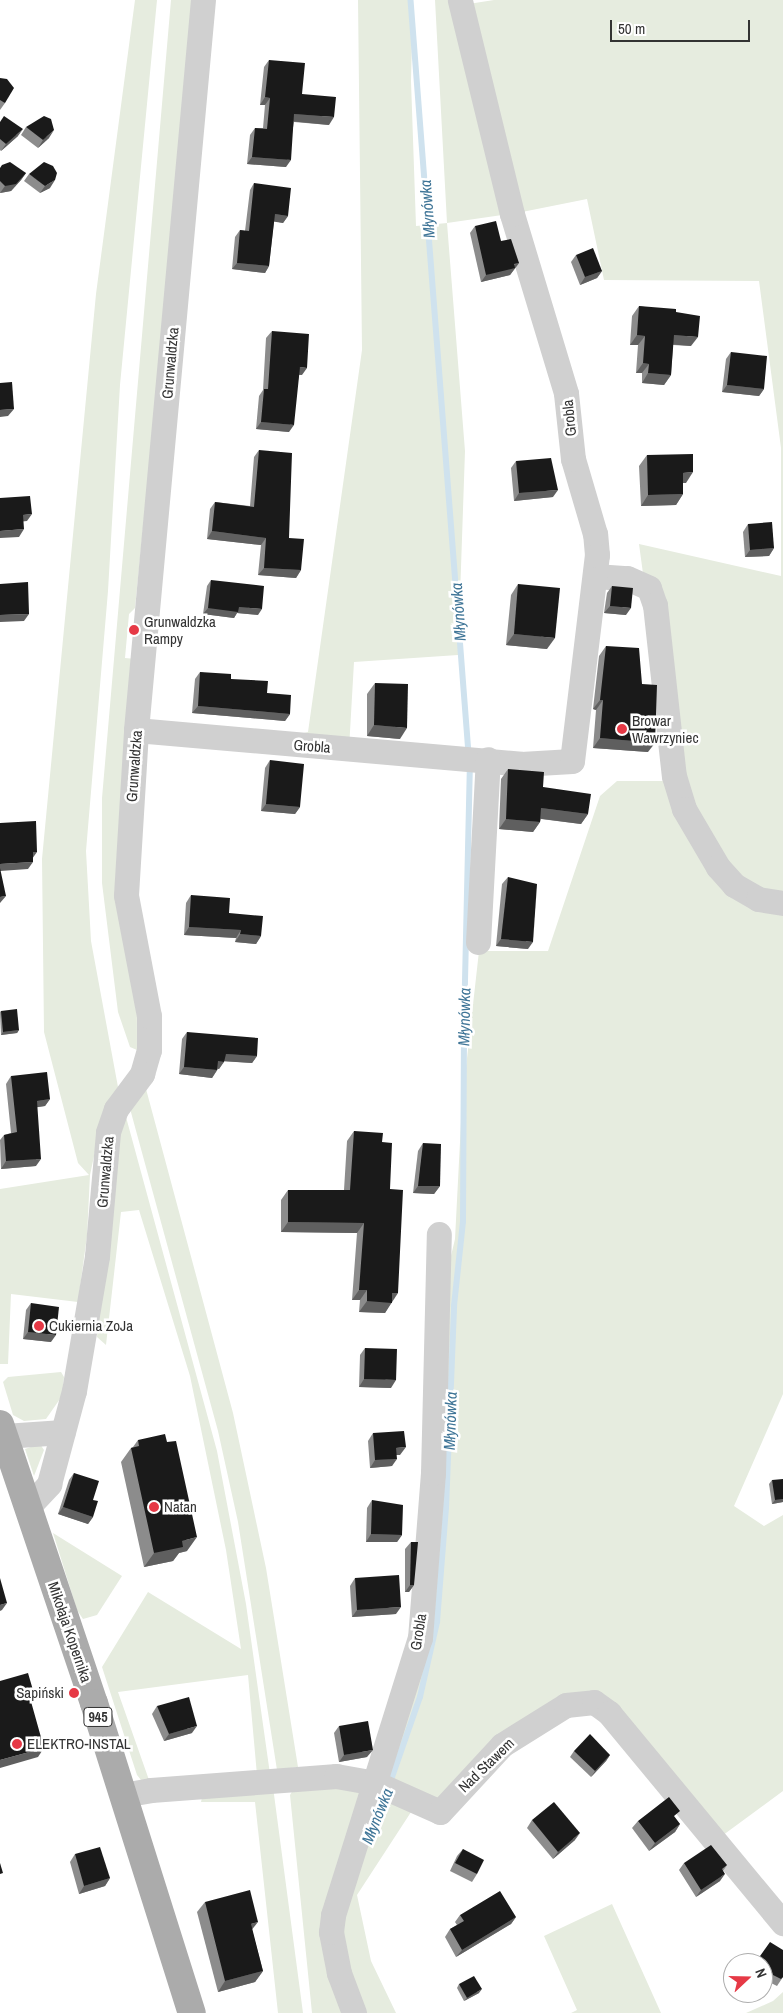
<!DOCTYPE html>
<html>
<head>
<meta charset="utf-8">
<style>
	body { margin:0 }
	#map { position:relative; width:783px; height:2013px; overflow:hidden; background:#fff; font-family:"Archivo Narrow",sans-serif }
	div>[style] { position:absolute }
	.green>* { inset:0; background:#e6ecdf }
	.stream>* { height:5.5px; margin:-2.75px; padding:0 2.75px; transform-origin:2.75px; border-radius:2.75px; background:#cfe2ee }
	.minor>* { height:25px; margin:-12.5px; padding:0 12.5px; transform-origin:12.5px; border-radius:12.5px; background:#d0d0d0 }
	.major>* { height:28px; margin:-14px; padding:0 14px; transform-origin:14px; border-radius:14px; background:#ababab }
	.wall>* { inset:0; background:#8c8c8c }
	.shaded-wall>* { inset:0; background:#5f5f5f }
	.building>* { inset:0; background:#1a1a1a }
	.dots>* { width:14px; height:14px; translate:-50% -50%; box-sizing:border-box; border:2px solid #fff; border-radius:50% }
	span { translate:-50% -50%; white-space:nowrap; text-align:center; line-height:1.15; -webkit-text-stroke:5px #fff; paint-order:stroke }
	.shield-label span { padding:1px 4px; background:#fff; border:1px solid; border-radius:4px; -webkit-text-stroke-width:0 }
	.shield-label { font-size:14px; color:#333; font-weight:700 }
	.street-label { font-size:15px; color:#333 }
	.poi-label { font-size:15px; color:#333 }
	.left { translate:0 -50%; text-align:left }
	.right { translate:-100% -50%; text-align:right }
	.water-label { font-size:16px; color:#3f7597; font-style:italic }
	.north { position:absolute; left:723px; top:1953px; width:50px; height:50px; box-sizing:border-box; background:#fff; border:1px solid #adadad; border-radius:50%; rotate:69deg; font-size:14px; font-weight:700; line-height:20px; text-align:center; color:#333 }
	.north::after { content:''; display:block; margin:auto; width:18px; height:22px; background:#e63946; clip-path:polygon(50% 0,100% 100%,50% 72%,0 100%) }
	.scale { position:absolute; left:610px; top:20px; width:140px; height:22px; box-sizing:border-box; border:2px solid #333; border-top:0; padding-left:6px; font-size:15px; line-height:18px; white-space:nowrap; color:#333; -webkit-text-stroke:4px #fff; paint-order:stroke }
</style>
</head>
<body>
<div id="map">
	<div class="green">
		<i style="clip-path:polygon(135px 0,157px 0,120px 385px,108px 591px,86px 851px,91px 941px,118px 1087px,104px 1109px,90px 1175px,87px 1236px,78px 1302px,11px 1294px,8px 1364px,0 1364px,0 1189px,89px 1175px,78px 1163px,44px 1032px,42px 859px,96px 294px)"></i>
		<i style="clip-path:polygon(171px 0,196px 0,135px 608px,129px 614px,125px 658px,136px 659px,137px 1050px,130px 1047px,118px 1012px,102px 883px,102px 798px)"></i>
		<i style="clip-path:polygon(358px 0,413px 0,411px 81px,416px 226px,447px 223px,435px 0,451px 0,509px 214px,447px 223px,465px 451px,458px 655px,354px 662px,349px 749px,264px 742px,308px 732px,362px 350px)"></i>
		<i style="clip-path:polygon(494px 0,783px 0,783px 1394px,734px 1506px,764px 1526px,783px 1515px,783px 1791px,715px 1841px,594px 1702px,566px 1705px,436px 1803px,383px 1783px,422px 1643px,446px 1277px,455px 1239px,462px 1103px,479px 951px,548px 951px,600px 796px,617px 781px,671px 781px,639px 544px,781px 576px,781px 448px,759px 281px,604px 280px,587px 199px,512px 214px,462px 5px)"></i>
		<i style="clip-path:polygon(142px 1074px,233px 1413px,266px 1568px,298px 1767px,277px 1770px,238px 1522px,218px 1431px,126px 1094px)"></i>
		<i style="clip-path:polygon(126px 1117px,217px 1451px,246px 1604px,270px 1774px,257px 1775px,248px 1675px,118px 1692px,149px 1780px,141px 1780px,137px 1775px,102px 1667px,148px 1592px,241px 1649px,226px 1550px,190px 1376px,139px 1210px,121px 1212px,106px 1345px,97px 1337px,113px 1144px)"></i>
		<i style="clip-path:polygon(61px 1372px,64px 1377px,62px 1396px,46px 1419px,24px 1421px,13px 1415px,3px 1382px,8px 1377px)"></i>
		<i style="clip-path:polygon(40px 1444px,44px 1450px,34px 1476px,25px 1449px)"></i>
		<i style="clip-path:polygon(53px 1533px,122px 1576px,97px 1615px,83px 1619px,77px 1610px)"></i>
		<i style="clip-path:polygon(273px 1787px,303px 2013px,278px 2013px,255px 1802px,201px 1802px,203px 1793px)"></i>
		<i style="clip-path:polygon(294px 1788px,356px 1789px,365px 1800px,332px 1909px,349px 2013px,312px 2013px,290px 1795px)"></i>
		<i style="clip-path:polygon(386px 1797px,413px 1809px,357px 1895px,371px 1961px,396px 2013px,357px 2013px,334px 1945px,373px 1805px)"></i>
		<i style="clip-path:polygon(612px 1904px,661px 2013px,571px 2013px,577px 2010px,544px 1936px)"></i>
		<i style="clip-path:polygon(783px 1992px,783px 2013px,746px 2013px,773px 2001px)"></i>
	</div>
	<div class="stream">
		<i style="left:411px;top:0;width:756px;rotate:85.6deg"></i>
		<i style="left:390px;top:1783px;width:91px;rotate:-70.8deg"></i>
		<i style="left:420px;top:1697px;width:77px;rotate:-77.2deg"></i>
		<i style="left:437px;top:1622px;width:114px;rotate:-85.5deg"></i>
		<i style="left:446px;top:1508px;width:202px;rotate:-87.7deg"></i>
		<i style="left:454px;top:1306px;width:84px;rotate:-83.9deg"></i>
		<i style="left:463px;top:1222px;width:197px;rotate:-89.7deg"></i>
		<i style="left:464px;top:1025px;width:259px;rotate:-88.7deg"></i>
		<i style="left:377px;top:1813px;width:21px;rotate:-67deg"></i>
	</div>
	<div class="minor">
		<i style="left:595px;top:576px;width:32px;rotate:4deg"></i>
		<i style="left:627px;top:578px;width:24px;rotate:24deg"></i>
		<i style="left:649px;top:588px;width:18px;rotate:71deg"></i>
		<i style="left:655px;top:605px;width:172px;rotate:83.7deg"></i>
		<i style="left:674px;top:776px;width:34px;rotate:73deg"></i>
		<i style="left:684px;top:809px;width:67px;rotate:59.6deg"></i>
		<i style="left:718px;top:867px;width:24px;rotate:48deg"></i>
		<i style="left:734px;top:885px;width:28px;rotate:30deg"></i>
		<i style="left:758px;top:899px;width:25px;rotate:9deg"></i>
		<i style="left:136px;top:730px;width:386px;rotate:5deg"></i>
		<i style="left:521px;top:764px;width:51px;rotate:-3.4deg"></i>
		<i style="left:572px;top:761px;width:208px;rotate:-83.1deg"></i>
		<i style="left:597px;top:555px;width:21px;rotate:-95deg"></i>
		<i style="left:595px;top:534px;width:78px;rotate:-106.3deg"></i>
		<i style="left:573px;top:459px;width:66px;rotate:-96.1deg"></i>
		<i style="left:566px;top:393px;width:187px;rotate:-106.8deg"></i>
		<i style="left:512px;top:214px;width:220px;rotate:-103.7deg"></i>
		<i style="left:478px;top:942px;width:183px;rotate:-86.9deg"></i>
		<i style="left:4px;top:1436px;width:59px;rotate:-3.9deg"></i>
		<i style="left:27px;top:1508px;width:33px;rotate:-47deg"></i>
		<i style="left:49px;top:1484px;width:96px;rotate:-75deg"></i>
		<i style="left:74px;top:1391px;width:137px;rotate:-80.3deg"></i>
		<i style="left:97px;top:1256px;width:124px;rotate:-84.9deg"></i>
		<i style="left:108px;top:1132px;width:24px;rotate:-71deg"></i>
		<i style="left:116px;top:1109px;width:44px;rotate:-53.4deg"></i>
		<i style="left:142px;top:1074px;width:25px;rotate:-74deg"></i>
		<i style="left:149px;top:1050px;width:34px;rotate:-90deg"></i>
		<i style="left:149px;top:1016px;width:123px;rotate:-100.8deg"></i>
		<i style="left:126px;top:895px;width:165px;rotate:-86.5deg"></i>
		<i style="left:136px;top:730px;width:733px;rotate:-84.76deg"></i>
		<i style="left:123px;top:1795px;width:28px;rotate:-10deg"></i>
		<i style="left:151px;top:1790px;width:186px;rotate:-4.3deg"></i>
		<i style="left:336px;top:1776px;width:40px;rotate:10deg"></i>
		<i style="left:375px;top:1783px;width:71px;rotate:24deg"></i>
		<i style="left:440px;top:1812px;width:91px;rotate:-47.2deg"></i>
		<i style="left:502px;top:1745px;width:75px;rotate:-32deg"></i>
		<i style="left:566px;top:1705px;width:28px;rotate:-6deg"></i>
		<i style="left:594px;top:1702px;width:19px;rotate:36deg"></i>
		<i style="left:609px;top:1713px;width:273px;rotate:50.4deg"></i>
		<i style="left:354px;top:2013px;width:43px;rotate:-110.6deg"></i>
		<i style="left:339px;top:1973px;width:42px;rotate:-101deg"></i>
		<i style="left:331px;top:1932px;width:17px;rotate:-83deg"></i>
		<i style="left:333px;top:1915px;width:290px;rotate:-72.6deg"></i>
		<i style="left:420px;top:1638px;width:166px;rotate:-85.5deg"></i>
		<i style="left:433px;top:1473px;width:239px;rotate:-88.6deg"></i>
	</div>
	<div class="major">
		<i style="left:0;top:1424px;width:294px;rotate:71.4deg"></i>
		<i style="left:94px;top:1703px;width:325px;rotate:72.5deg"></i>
	</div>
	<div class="wall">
		<i style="clip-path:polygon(269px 60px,302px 94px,329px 125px,294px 122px,286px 167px,247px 164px,250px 135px,255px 128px,263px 128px,265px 105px,260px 105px,264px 67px)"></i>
		<i style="clip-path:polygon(0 78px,5px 103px,0 110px)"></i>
		<i style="clip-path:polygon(0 122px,18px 136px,1px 151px,0 150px)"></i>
		<i style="clip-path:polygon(26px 127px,49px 138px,38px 148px,21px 135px)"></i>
		<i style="clip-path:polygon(0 168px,26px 173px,21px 180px,11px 191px,0 193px)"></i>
		<i style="clip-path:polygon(29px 174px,50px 188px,40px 193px,24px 181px)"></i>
		<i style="clip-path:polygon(254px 183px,288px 216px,283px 223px,274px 221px,269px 266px,265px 273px,232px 269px,235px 237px,240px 230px,245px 231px,250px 190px)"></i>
		<i style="clip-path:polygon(475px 226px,501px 241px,519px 263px,510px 275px,481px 282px,470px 233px)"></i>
		<i style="clip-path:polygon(576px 255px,602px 271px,597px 278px,580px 285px,571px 262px)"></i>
		<i style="clip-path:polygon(639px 306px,676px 312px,691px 346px,673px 345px,671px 375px,664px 385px,642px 383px,642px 373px,636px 373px,638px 345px,630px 345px,632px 316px)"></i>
		<i style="clip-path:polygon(272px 331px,302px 375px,299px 375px,289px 432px,256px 429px,259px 396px,263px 390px,266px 338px)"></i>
		<i style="clip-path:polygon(731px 352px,764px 389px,759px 396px,722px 392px,726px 359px)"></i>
		<i style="clip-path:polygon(259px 450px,289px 538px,301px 570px,296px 578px,258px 575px,261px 545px,207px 539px,210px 509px,215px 502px,250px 506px,254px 457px)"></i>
		<i style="clip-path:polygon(647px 455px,686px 483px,683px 483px,683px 494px,676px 505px,641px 506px,639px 466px)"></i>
		<i style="clip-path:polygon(516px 461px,553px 497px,514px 501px,511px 468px)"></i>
		<i style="clip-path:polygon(748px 524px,774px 548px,769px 556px,745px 557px,743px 532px)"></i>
		<i style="clip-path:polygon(211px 580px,258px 615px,237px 613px,234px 618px,203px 614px,207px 586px)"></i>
		<i style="clip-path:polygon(518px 584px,547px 649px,506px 645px,511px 595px)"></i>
		<i style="clip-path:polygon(612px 586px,626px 615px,604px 613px,607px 593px)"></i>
		<i style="clip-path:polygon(606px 646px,648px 752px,593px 748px,596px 710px,593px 709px,599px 656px)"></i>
		<i style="clip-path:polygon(200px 672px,231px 679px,267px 693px,290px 714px,285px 721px,192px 713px,195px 679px)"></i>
		<i style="clip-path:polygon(375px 683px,400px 739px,367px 736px,367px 694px)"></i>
		<i style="clip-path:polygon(270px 760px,300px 807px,295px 814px,261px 811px,265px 768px)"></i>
		<i style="clip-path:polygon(508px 769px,543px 787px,588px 814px,581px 824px,541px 819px,540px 822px,533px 832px,499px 829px,501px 779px)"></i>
		<i style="clip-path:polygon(508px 877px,528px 949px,496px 946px,502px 884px)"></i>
		<i style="clip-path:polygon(191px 895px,229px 913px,261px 936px,256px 944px,235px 942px,236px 938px,184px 935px,186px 903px)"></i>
		<i style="clip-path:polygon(1px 1011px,19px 1030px,17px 1033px,1px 1035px,0 1012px)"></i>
		<i style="clip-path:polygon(187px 1032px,257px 1056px,252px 1063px,224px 1061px,219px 1069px,218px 1069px,212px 1078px,179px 1074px,182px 1039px)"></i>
		<i style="clip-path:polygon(11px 1076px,50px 1099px,45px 1106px,37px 1107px,36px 1166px,1px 1169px,0 1140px,4px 1135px,11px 1133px,6px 1084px)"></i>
		<i style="clip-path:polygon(354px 1131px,382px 1142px,390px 1189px,392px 1301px,385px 1313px,359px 1312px,360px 1300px,352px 1300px,357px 1233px,281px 1232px,281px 1200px,288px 1190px,344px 1190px,347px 1141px)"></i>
		<i style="clip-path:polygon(423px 1143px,440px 1186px,434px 1194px,413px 1193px,418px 1151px)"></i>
		<i style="clip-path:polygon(31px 1303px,51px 1342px,23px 1339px,26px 1310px)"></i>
		<i style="clip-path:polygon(365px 1348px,391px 1388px,359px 1387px,360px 1355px)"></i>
		<i style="clip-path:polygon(373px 1433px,400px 1455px,396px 1455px,392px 1466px,370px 1468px,368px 1441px)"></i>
		<i style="clip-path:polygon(138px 1440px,167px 1442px,187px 1551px,179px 1553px,173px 1561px,144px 1567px,121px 1462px,131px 1448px,133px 1447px)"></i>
		<i style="clip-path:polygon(74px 1473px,93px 1500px,93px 1517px,88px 1524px,58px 1514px,69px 1480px)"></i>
		<i style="clip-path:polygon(772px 1480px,783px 1502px,772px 1504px,769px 1484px)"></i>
		<i style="clip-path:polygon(372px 1500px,402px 1535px,397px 1542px,366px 1542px,367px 1508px)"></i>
		<i style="clip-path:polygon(411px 1542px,414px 1585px,409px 1592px,405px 1592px,405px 1549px)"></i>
		<i style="clip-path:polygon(355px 1578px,396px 1614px,352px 1617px,350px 1586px)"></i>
		<i style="clip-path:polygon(157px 1706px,192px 1733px,164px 1741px,152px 1714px)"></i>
		<i style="clip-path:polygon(339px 1726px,367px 1757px,339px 1762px,334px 1733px)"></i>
		<i style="clip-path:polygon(574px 1751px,610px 1755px,606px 1761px,591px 1777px,570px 1757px)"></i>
		<i style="clip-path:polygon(675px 1818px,680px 1824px,675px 1832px,649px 1851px,632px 1828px,638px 1821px)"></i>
		<i style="clip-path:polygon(532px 1820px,575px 1840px,553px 1859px,527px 1828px)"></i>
		<i style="clip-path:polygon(463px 1849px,477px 1874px,472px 1882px,450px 1871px,457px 1856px)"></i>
		<i style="clip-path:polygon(75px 1854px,110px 1878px,105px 1886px,79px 1894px,70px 1862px)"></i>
		<i style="clip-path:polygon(684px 1863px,727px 1865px,723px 1871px,720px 1881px,696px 1897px,679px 1870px)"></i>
		<i style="clip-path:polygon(205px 1902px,252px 1930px,263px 1971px,255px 1982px,218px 1992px,197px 1912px)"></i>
		<i style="clip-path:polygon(460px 1915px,516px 1917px,511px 1924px,456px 1957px,445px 1937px,450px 1929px,457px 1925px,455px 1922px)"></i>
		<i style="clip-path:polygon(763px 1963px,783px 1977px,777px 1986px,763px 1979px)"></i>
		<i style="clip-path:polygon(459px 1984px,479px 1993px,464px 2001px,457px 1988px)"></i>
	</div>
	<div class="shaded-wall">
		<i style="clip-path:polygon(265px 97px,270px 98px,265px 105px,260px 105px)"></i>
		<i style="clip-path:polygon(294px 114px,334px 117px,329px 125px,289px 121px)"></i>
		<i style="clip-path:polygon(23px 129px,18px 136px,1px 151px,6px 144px)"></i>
		<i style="clip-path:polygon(54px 130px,49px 138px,38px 148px,43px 140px)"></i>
		<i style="clip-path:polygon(252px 157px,291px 160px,286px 167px,247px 164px)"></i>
		<i style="clip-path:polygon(26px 173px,21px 180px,11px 191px,0 193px,5px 186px)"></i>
		<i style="clip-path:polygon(55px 180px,50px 188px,40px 193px,45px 186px)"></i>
		<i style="clip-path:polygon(275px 214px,288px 216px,283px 223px,270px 221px)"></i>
		<i style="clip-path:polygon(237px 263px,269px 266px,265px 273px,232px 269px)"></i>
		<i style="clip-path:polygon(519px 263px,510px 275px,481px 282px,486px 275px)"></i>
		<i style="clip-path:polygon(602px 271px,597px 278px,580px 285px,585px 277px)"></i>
		<i style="clip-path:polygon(637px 335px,645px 336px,638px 345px,630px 345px)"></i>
		<i style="clip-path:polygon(674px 335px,698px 337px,691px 346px,667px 344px)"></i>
		<i style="clip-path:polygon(643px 363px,649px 364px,642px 373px,636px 373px)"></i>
		<i style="clip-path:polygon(300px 367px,307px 368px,302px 375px,295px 374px)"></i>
		<i style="clip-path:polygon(648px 373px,671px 375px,664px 385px,642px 383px)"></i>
		<i style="clip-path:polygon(727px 385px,764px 389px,759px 396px,722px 392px)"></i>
		<i style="clip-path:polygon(14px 409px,8px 416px,0 417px,0 410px)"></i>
		<i style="clip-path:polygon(261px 422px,294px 425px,289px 432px,256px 429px)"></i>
		<i style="clip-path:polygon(693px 472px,686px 483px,675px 483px,683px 473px)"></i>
		<i style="clip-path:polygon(558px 490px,553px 497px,514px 501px,519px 493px)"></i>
		<i style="clip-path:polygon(683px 494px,676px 505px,641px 506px,648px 495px)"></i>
		<i style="clip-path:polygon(32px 514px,27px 521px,18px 522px,23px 515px)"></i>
		<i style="clip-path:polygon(24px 529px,19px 537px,0 538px,0 531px)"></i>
		<i style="clip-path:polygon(212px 531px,266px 538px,261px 545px,207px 539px)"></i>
		<i style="clip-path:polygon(774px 548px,769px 556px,745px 557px,750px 550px)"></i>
		<i style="clip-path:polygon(264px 568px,301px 570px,296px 578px,258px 575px)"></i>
		<i style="clip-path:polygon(610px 606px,631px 608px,626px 615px,604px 613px)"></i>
		<i style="clip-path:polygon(239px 607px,262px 609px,258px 615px,237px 613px,234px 618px,203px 614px,208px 608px)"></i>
		<i style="clip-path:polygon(29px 614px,24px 621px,0 622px,0 615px)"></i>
		<i style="clip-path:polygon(514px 634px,555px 638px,547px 649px,506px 645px)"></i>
		<i style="clip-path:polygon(600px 700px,603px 700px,596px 710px,593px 709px)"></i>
		<i style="clip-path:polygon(198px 706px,290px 714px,285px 721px,192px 713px)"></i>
		<i style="clip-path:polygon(374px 725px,407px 728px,400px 739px,367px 736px)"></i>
		<i style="clip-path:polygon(600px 738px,655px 743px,648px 752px,593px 748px)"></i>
		<i style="clip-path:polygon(266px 804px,300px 807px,295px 814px,261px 811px)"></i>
		<i style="clip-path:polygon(541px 808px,588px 814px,581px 824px,535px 818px)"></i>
		<i style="clip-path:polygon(506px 819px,540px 822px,533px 832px,499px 829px)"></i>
		<i style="clip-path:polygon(33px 852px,37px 852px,32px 859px)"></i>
		<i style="clip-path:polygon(33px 862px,28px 869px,0 871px,0 864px)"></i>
		<i style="clip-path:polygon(6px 896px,0 903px,0 897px)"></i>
		<i style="clip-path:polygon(189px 927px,241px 930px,236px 938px,184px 935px)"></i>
		<i style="clip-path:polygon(240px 934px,261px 936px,256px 944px,235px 942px)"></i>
		<i style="clip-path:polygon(501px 939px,533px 942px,528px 949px,496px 946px)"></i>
		<i style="clip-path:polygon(19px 1030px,17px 1033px,1px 1035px,3px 1032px)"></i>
		<i style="clip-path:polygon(226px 1054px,257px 1056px,252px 1063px,220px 1061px)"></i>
		<i style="clip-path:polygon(218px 1061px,224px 1062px,219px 1069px,213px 1068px)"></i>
		<i style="clip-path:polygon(184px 1067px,217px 1070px,212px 1078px,179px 1074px)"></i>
		<i style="clip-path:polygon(50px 1099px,45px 1106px,32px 1108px,37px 1101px)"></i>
		<i style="clip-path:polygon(41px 1159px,36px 1166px,1px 1169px,6px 1161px)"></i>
		<i style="clip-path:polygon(418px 1186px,440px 1186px,434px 1194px,413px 1193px)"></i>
		<i style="clip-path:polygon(288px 1222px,364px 1223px,357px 1233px,281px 1232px)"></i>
		<i style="clip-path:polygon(359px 1290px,367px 1290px,360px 1300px,352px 1300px)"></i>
		<i style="clip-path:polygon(392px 1293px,398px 1293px,385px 1313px,359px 1312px,367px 1301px)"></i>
		<i style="clip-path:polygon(28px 1332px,56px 1335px,51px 1342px,23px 1339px)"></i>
		<i style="clip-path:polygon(364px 1379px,396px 1380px,391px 1388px,359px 1387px)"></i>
		<i style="clip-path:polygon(406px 1447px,400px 1455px,391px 1455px,396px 1448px)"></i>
		<i style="clip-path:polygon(397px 1459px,392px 1466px,370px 1468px,375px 1460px)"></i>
		<i style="clip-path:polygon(783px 1499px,783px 1502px,772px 1504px,775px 1500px)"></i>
		<i style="clip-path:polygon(63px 1507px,93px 1517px,88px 1524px,58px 1514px)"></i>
		<i style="clip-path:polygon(371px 1534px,402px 1535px,397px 1542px,366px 1542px)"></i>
		<i style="clip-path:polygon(197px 1537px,187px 1551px,179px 1553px,173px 1561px,144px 1567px,154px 1553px,182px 1541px)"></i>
		<i style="clip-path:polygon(410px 1585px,414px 1585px,409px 1592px,405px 1592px)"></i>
		<i style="clip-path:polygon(7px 1603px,2px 1610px,0 1611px,0 1605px)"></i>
		<i style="clip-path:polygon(401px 1607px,396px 1614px,352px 1617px,357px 1610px)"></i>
		<i style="clip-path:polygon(197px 1726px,192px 1733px,164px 1741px,169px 1734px)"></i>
		<i style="clip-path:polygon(44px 1748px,38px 1757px,0 1768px,0 1760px)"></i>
		<i style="clip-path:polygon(373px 1750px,367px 1757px,339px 1762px,344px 1755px)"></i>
		<i style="clip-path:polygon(610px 1755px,606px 1761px,591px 1777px,595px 1771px)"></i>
		<i style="clip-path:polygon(680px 1824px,675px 1832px,649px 1851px,655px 1843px)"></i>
		<i style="clip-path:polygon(580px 1833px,575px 1840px,553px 1859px,558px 1852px)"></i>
		<i style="clip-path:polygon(725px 1874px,720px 1881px,696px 1897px,701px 1890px)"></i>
		<i style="clip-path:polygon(110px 1878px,105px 1886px,79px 1894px,84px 1886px)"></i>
		<i style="clip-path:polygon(516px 1917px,511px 1924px,456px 1957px,462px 1950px)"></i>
		<i style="clip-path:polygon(258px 1922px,250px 1932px,251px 1924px)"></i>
		<i style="clip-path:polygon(263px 1971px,255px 1982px,218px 1992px,225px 1981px)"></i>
		<i style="clip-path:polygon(482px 1989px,479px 1993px,464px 2001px,467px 1998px)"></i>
	</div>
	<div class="building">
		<i style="clip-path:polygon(269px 60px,305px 63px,302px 94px,336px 97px,334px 117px,294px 114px,291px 160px,252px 157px,255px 128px,267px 129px,270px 98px,265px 97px)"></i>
		<i style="clip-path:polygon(0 78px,7px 79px,14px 88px,5px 103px,0 100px)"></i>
		<i style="clip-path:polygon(4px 116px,23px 129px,6px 144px,0 139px,0 122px)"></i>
		<i style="clip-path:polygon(44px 116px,51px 119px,54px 130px,43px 140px,26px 127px)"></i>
		<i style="clip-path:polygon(10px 162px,26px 173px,16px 184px,5px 186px,0 181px,0 168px,2px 165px)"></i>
		<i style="clip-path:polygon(44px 162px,53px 166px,57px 173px,55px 180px,45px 186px,29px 174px)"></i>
		<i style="clip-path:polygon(254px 183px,291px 188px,288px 216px,275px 214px,269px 266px,237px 263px,240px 230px,249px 231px)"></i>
		<i style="clip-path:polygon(496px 221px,501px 241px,511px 239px,519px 263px,514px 264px,515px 268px,486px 275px,475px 226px)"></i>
		<i style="clip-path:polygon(593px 248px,602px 271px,585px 277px,576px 255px)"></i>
		<i style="clip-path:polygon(639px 306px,676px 309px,676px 312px,700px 316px,698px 337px,674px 335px,671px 375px,648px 373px,649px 364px,643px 363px,645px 336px,637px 335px)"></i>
		<i style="clip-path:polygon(272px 331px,309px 334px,307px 368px,300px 367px,294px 425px,261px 422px,264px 389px,268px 389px)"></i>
		<i style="clip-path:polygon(731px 352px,767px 356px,764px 389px,727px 385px)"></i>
		<i style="clip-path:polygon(12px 382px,14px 409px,0 410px,0 383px)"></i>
		<i style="clip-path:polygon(259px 450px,292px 453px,289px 538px,304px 539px,301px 570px,264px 568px,266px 538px,212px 531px,215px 502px,254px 507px)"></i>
		<i style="clip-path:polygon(693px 454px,693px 472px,683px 473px,683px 494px,648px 495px,647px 455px)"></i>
		<i style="clip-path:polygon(551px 458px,558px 490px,519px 493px,516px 461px)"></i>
		<i style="clip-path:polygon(30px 496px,32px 514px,23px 515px,24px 529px,0 531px,0 498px)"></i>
		<i style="clip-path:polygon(772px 522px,774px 548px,750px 550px,748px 524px)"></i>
		<i style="clip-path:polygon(211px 580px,264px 586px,262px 609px,239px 607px,238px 612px,208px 608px)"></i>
		<i style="clip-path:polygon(28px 582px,29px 614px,0 615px,0 584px)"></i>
		<i style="clip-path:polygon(518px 584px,560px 588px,555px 638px,514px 634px)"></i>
		<i style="clip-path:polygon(612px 586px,633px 588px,631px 608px,610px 606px)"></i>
		<i style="clip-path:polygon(606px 646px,639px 648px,642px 684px,657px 685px,655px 743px,600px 738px,603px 700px,600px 700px)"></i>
		<i style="clip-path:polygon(200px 672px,231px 674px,231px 679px,268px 681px,267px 693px,291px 695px,290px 714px,198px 706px)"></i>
		<i style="clip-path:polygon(375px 683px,408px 684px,407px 728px,374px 725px)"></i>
		<i style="clip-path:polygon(270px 760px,304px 764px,300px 807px,266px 804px)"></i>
		<i style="clip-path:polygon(508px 769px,544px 772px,543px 787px,591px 794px,588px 814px,541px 808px,540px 822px,506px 819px)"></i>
		<i style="clip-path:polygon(36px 821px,37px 852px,33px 852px,33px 862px,0 864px,0 823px)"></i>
		<i style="clip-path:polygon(0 868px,6px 896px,0 897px)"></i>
		<i style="clip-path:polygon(508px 877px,537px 884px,533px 942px,501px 939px)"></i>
		<i style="clip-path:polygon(191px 895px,230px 898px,229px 913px,263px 916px,261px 936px,240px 934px,241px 930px,189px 927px)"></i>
		<i style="clip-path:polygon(17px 1009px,19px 1030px,3px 1032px,1px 1011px)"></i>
		<i style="clip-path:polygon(187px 1032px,258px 1038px,257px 1056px,226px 1054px,224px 1062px,218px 1061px,217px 1070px,184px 1067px)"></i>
		<i style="clip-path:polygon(47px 1072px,50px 1099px,37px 1101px,41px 1159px,6px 1161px,4px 1135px,17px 1132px,11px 1076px)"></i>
		<i style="clip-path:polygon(354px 1131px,383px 1133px,382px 1142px,392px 1143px,390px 1189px,403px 1190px,398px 1293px,392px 1293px,392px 1303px,367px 1301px,367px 1290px,359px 1290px,364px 1223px,288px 1222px,288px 1190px,350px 1190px)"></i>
		<i style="clip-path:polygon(423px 1143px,441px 1144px,440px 1186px,418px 1186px)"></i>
		<i style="clip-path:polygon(31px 1303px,59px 1307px,56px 1335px,28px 1332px)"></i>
		<i style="clip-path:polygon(365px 1348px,397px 1349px,396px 1380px,364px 1379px)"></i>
		<i style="clip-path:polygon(404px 1431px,406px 1447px,396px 1448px,397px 1459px,375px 1460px,373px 1433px)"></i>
		<i style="clip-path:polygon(165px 1434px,167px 1442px,176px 1441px,197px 1537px,182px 1541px,183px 1547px,154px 1553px,131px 1448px,139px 1446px,138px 1440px)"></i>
		<i style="clip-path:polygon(74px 1473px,99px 1481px,93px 1500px,98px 1501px,93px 1517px,63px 1507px)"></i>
		<i style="clip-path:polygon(783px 1479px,783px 1499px,775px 1500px,772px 1480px)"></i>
		<i style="clip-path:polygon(372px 1500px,403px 1505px,402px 1535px,371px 1534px)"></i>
		<i style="clip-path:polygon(411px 1542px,418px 1542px,414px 1585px,410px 1585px)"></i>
		<i style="clip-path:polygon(399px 1575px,401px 1607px,357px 1610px,355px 1578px)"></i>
		<i style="clip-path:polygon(0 1578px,7px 1603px,0 1605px)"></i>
		<i style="clip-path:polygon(28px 1673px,35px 1697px,30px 1698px,44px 1748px,0 1760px,0 1681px)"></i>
		<i style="clip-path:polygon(189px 1697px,197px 1726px,169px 1734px,157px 1706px)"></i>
		<i style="clip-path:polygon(368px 1721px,373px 1750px,344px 1755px,339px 1726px)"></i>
		<i style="clip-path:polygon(590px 1734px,610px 1755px,595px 1771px,574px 1751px)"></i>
		<i style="clip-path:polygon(669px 1797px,680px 1811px,674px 1816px,680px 1824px,655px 1843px,638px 1821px)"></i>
		<i style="clip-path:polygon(554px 1802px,580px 1833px,558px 1852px,532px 1820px)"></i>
		<i style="clip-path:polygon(711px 1845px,727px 1865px,722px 1869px,725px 1874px,701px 1890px,684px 1863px)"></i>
		<i style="clip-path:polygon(100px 1847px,110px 1878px,84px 1886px,75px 1854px)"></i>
		<i style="clip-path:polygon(463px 1849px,484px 1860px,477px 1874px,455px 1863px)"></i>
		<i style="clip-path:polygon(0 1863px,3px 1873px,0 1874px)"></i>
		<i style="clip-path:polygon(250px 1890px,258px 1922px,251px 1924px,263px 1971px,225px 1981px,205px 1902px)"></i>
		<i style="clip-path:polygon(500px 1891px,516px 1917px,462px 1950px,450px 1929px,464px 1921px,460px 1915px)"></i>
		<i style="clip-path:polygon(770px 1942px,783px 1950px,783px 1977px,781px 1979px,763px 1970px,763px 1963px,755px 1963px)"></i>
		<i style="clip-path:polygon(474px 1976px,482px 1989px,467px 1998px,459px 1984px)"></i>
	</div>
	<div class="dots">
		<i style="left:134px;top:630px;background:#e63946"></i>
		<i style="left:622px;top:729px;background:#e63946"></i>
		<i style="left:39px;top:1326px;background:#e63946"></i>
		<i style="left:154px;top:1507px;background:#e63946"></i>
		<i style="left:74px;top:1693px;background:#e63946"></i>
		<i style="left:17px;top:1744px;background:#e63946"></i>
	</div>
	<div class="shield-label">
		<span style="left:98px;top:1717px">945</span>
	</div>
	<div class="street-label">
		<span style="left:170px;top:363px;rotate:-85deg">Grunwaldzka</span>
		<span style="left:569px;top:418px;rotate:-96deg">Grobla</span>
		<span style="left:312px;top:746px;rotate:4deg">Grobla</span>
		<span style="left:134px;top:766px;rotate:-86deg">Grunwaldzka</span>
		<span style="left:105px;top:1172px;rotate:-85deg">Grunwaldzka</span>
		<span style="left:70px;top:1632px;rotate:71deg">Mikołaja Kopernika</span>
		<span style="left:418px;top:1632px;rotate:-81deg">Grobla</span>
		<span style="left:486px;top:1765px;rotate:-44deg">Nad Stawem</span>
	</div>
	<div class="poi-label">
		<span class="left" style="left:144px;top:630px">Grunwaldzka<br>Rampy</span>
		<span class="left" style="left:632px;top:729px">Browar<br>Wawrzyniec</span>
		<span class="left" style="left:49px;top:1326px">Cukiernia ZoJa</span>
		<span class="left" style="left:164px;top:1507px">Natan</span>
		<span class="right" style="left:64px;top:1693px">Sapiński</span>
		<span class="left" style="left:27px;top:1744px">ELEKTRO-INSTAL</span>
	</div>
	<div class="water-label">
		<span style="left:427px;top:209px;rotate:-94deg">Młynówka</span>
		<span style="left:458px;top:612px;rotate:-94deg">Młynówka</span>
		<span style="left:464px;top:1017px;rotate:-89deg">Młynówka</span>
		<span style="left:450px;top:1421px;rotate:-88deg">Młynówka</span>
		<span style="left:377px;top:1816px;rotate:-68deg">Młynówka</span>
	</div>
	<div class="north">N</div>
	<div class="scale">50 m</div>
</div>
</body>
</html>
